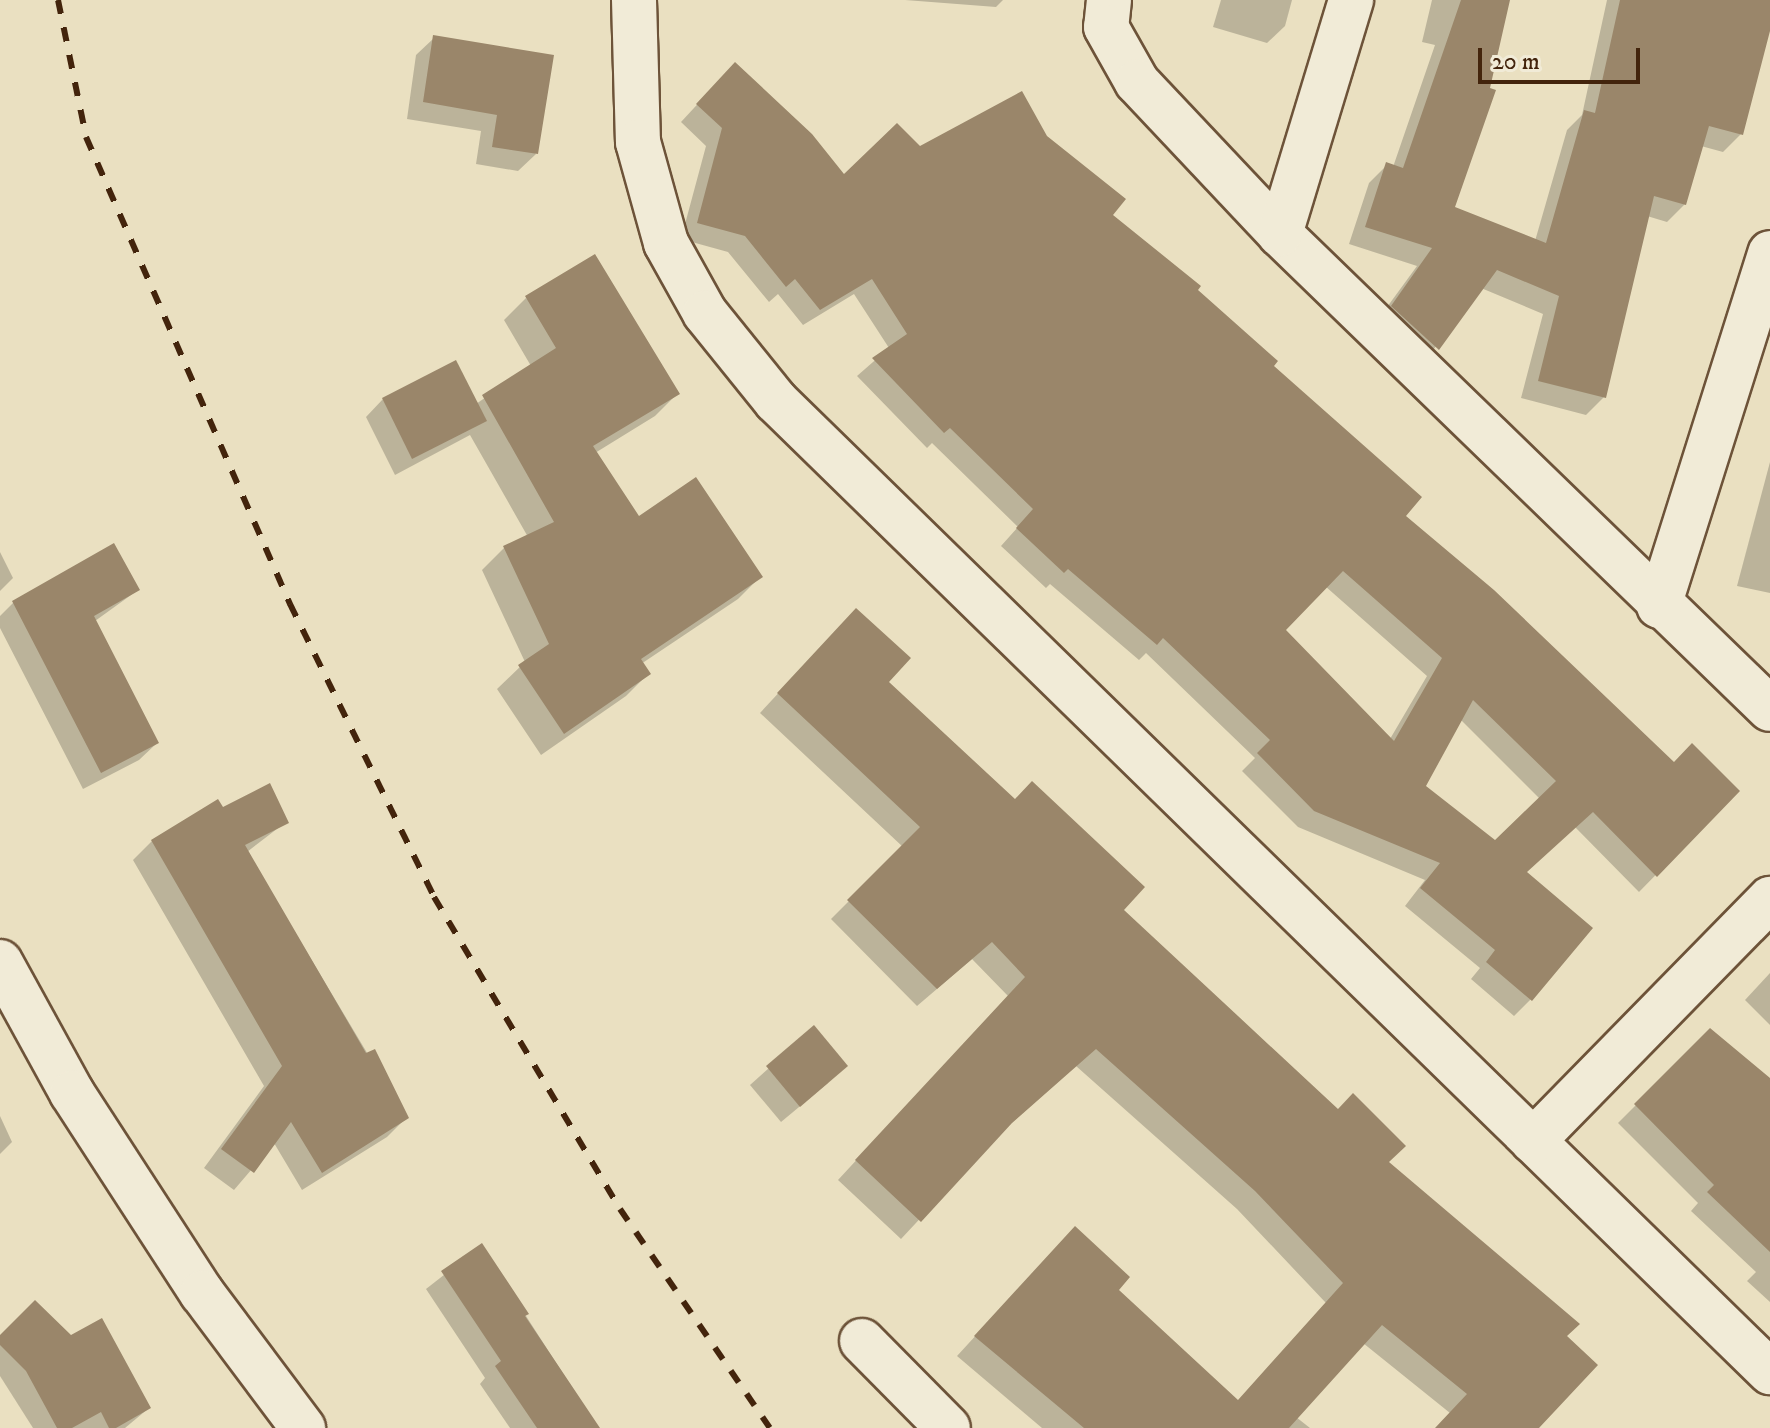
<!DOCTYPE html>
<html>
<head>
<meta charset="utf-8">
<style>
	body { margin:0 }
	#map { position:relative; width:1770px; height:1428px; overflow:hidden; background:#eae0c1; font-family:"IM FELL DW Pica",serif }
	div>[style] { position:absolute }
	.shadow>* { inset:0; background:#0003 }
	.building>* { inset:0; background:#9a866a }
	.roads { filter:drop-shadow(2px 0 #6d5339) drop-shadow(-2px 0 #6d5339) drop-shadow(0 2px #6d5339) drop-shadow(0 -2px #6d5339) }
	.street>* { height:44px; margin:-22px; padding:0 22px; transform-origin:22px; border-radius:22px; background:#f1ebd7 }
	.rail>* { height:6px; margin-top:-3px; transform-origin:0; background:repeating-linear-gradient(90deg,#43240c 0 14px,transparent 0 28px) }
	span { translate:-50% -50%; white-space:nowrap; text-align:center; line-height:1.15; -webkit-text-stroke:7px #f1ebd7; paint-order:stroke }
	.scale { position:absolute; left:1478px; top:48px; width:162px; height:36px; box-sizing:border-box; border:4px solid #43240c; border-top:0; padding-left:10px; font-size:24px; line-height:28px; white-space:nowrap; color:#43240c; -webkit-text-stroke:6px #f1ebd7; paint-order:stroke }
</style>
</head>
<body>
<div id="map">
	<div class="shadow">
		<i style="clip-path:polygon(905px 0,1003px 0,996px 7px)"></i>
		<i style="clip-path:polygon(1221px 0,1292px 0,1285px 26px,1267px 43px,1213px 27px)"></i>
		<i style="clip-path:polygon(1432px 0,1508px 0,1453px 208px,1535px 241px,1567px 130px,1582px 115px,1607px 0,1770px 0,1770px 20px,1741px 134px,1723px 152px,1701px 146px,1685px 204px,1667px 222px,1647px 216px,1604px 397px,1586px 415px,1521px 398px,1543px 314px,1481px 288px,1420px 367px,1374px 325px,1417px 266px,1349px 244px,1369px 183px,1387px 165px,1393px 167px,1435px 45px,1422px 42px)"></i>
		<i style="clip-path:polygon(434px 38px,536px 154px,518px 171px,476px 164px,481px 131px,407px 119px,416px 55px)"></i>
		<i style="clip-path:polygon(evenodd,719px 81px,844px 177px,919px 149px,1046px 138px,1111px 216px,1271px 366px,1403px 516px,1674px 764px,1737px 792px,1639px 892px,1575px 827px,1525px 873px,1531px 999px,1514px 1016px,1471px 979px,1480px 968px,1405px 906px,1425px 880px,1298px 827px,1242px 771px,1255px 758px,1146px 653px,1139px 660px,1050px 584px,1046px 588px,1001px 546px,1018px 527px,932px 443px,927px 448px,857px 376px,889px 348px,854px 294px,803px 325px,778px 294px,769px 302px,728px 252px,681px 239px,706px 146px,681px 122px,719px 81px,1325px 586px,1427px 676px,1390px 739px,1283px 630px,1325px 586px,719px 81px,1460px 719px,1540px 799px,1495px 843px,1423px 786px,1460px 719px)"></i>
		<i style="clip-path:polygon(526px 298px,677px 394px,655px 416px,595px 453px,638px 518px,760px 577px,738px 599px,641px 664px,648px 674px,626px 696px,541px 755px,497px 689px,525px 662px,482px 570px,504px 548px,528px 537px,470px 435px,395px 475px,366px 417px,383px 399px,476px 404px,531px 366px,504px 320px)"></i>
		<i style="clip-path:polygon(1770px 462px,1770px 593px,1737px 586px)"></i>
		<i style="clip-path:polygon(0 552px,13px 578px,0 591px)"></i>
		<i style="clip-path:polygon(138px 590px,95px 621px,157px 743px,139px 760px,83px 789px,0 628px,0 616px,13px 603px)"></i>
		<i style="clip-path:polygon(838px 629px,886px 682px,1565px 1336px,1537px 1428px,1436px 1428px,1450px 1413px,1363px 1343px,1296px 1417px,1310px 1428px,1042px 1428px,957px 1356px,1057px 1247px,1116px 1290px,1237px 1402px,1326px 1303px,1237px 1209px,1076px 1066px,999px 1134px,901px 1239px,838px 1180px,1008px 996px,972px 959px,917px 1006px,831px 919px,903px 847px,760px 713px)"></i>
		<i style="clip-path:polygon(222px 810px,286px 822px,247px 852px,406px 1118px,387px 1137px,302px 1190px,274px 1143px,234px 1190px,204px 1168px,264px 1086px,133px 860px,152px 841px)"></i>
		<i style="clip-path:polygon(1770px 973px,1770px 1025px,1745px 1000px)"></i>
		<i style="clip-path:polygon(814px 1028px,828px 1083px,781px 1122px,750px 1085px)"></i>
		<i style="clip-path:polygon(1710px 1031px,1770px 1120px,1770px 1302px,1747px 1281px,1756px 1272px,1691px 1211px,1698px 1203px,1618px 1123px)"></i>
		<i style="clip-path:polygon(0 1116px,12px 1142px,0 1154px)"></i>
		<i style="clip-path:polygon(481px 1246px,598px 1428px,510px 1428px,480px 1384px,485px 1378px,426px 1289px)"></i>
		<i style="clip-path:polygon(0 1338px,149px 1408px,125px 1428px,33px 1428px,0 1376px)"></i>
	</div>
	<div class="building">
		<i style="clip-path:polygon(1461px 0,1510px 0,1490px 88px,1496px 90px,1455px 207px,1546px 243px,1584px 110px,1595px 113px,1620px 0,1770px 0,1770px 31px,1743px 135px,1709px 126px,1686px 205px,1654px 196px,1606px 398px,1538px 381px,1559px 296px,1497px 270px,1439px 350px,1391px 306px,1432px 248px,1365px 227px,1386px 162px,1403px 168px)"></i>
		<i style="clip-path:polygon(433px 35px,554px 55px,538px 154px,492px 147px,497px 115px,423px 102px)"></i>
		<i style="clip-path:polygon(evenodd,735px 62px,812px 134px,844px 174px,897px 123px,920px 146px,1022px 91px,1047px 136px,1126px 199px,1113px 215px,1201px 286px,1198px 290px,1278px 361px,1274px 366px,1422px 497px,1406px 516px,1494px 590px,1674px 762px,1692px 743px,1740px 791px,1657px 877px,1593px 812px,1527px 872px,1593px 928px,1532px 1001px,1486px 962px,1495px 950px,1420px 888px,1440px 863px,1314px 811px,1257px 753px,1270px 740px,1163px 638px,1157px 645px,1068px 569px,1064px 573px,1016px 528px,1033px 509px,950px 428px,944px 433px,872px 358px,907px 334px,872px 279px,820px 310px,795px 279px,786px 287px,745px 236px,697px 223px,722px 128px,696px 104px,735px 62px,1343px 571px,1442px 658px,1394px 741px,1286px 630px,1343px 571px,735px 62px,1473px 700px,1556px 781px,1495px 840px,1426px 786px,1473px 700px)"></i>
		<i style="clip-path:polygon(595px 254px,680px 394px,593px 446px,639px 516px,696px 477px,763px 577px,641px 659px,651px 674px,564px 734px,518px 665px,549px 644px,503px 546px,554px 522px,482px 395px,556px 348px,525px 296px)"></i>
		<i style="clip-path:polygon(456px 360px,487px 421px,412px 459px,382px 398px)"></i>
		<i style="clip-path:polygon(114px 543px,140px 590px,94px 616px,159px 743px,101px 773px,12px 601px)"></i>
		<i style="clip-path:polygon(856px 608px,911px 658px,889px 682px,1015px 799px,1032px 781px,1145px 887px,1124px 910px,1338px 1109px,1353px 1093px,1406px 1146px,1389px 1162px,1580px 1324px,1567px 1336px,1598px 1365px,1539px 1428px,1435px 1428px,1467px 1394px,1382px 1325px,1289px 1428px,1084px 1428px,974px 1336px,1075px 1226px,1130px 1277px,1119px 1290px,1238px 1400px,1343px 1283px,1255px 1191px,1096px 1049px,1012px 1123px,921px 1222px,855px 1160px,1025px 977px,992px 942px,937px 989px,847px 900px,920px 827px,777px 693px)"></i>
		<i style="clip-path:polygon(270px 783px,289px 823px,245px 845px,366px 1053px,375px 1049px,409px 1118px,322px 1173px,291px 1122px,254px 1173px,221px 1149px,282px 1066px,151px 840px,218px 799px,223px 807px)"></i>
		<i style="clip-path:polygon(814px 1025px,848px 1066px,800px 1107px,766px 1066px)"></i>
		<i style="clip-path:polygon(1710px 1028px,1770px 1078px,1770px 1252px,1707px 1192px,1714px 1185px,1634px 1104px)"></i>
		<i style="clip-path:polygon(482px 1243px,529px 1314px,525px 1316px,600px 1428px,537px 1428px,495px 1366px,501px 1361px,441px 1271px)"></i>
		<i style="clip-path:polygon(35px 1300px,71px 1335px,102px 1318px,151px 1408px,116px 1428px,109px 1428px,101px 1412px,72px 1428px,57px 1428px,26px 1371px,0 1345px,0 1335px)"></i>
	</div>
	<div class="roads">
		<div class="street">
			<i style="left:634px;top:0;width:142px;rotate:88.4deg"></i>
			<i style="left:638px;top:142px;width:105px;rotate:74.5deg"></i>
			<i style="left:666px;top:243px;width:80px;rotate:60.9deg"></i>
			<i style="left:705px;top:313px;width:113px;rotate:51.1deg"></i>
			<i style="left:776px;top:401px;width:1390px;rotate:44.33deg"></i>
			<i style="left:1109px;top:0;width:27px;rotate:96deg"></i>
			<i style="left:1106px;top:27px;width:63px;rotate:60.6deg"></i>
			<i style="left:1137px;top:82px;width:209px;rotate:46.7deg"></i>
			<i style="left:1280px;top:234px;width:682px;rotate:44.11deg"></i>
			<i style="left:1280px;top:234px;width:245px;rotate:-73.1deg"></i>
			<i style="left:1659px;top:606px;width:370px;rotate:-72.5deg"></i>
			<i style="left:0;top:962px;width:149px;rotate:61.2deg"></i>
			<i style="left:72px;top:1093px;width:239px;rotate:57deg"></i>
			<i style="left:202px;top:1293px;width:169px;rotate:53.2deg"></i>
			<i style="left:1533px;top:1141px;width:339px;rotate:-45.6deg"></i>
			<i style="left:862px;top:1341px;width:122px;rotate:45.3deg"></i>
		</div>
	</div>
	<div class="rail">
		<i style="left:58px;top:0;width:140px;rotate:78.4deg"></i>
		<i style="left:86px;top:137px;width:510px;rotate:66.4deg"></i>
		<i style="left:290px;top:604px;width:326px;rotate:63.8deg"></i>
		<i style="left:434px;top:897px;width:363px;rotate:59.2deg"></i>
		<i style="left:620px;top:1209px;width:265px;rotate:55.6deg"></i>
	</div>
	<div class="scale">20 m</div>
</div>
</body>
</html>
